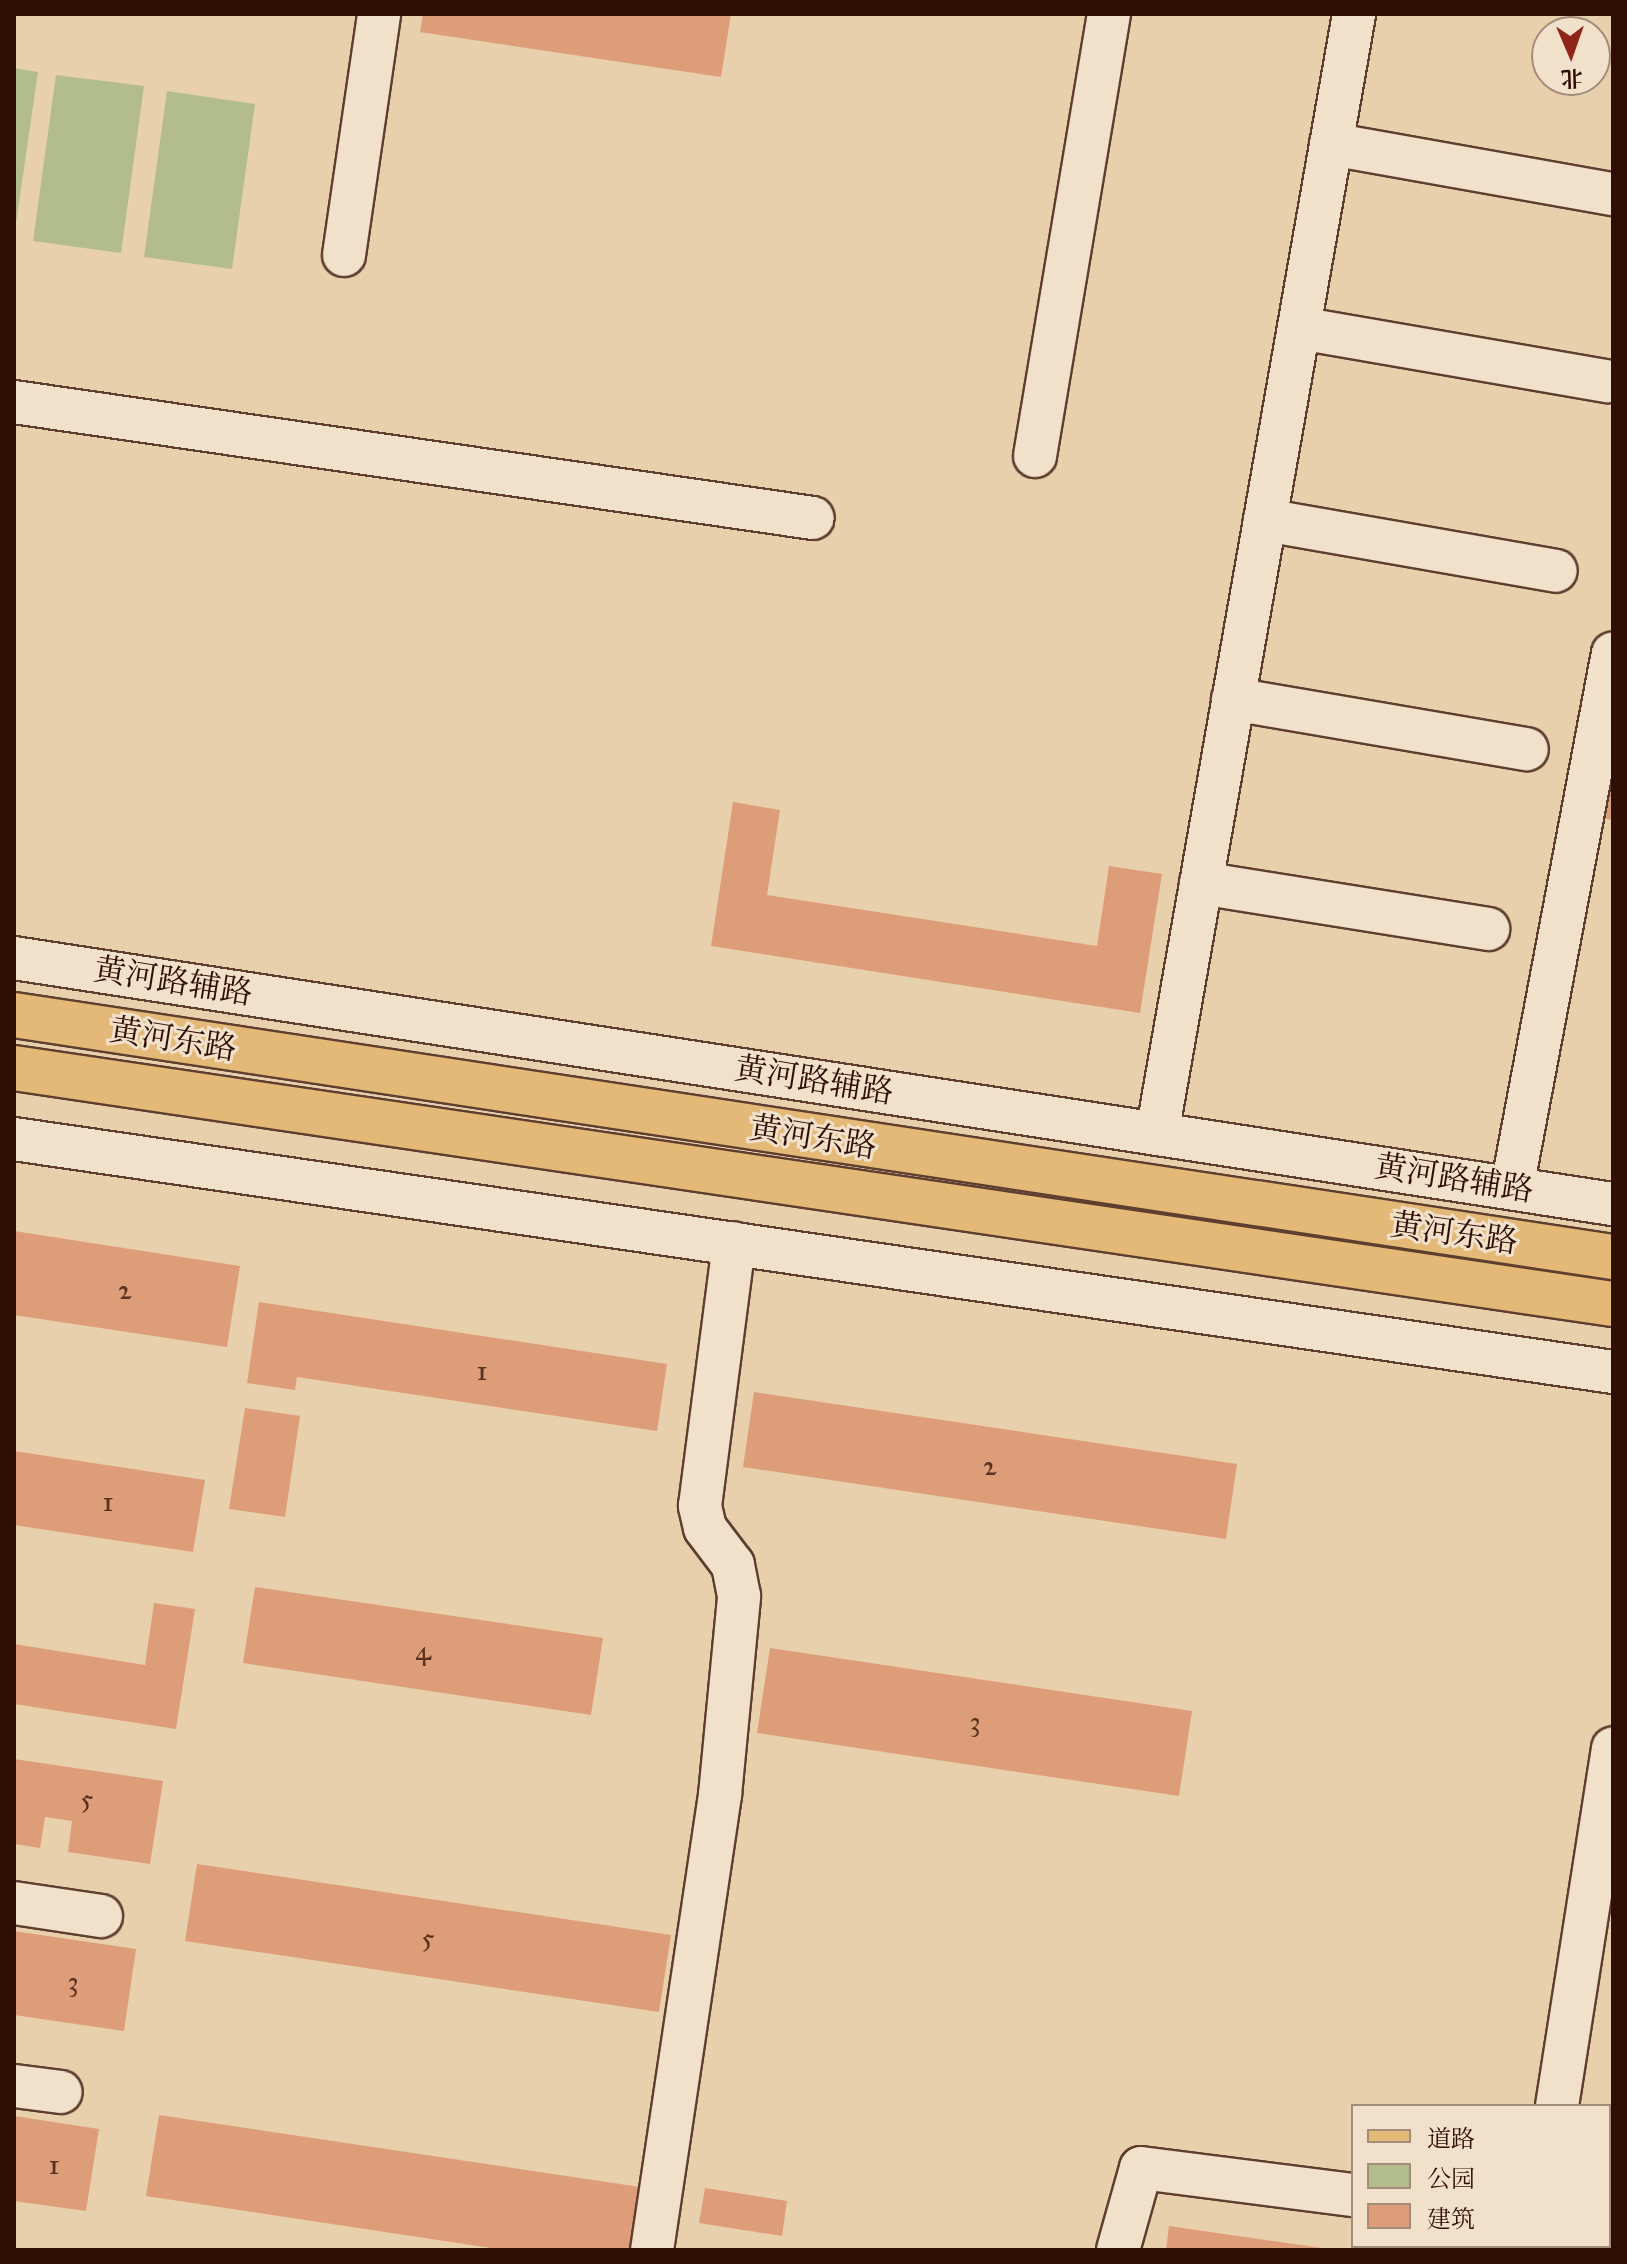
<!DOCTYPE html>
<html>
<head>
<meta charset="utf-8">
<style>
	body { margin:0 }
	#map { position:relative; width:1627px; height:2264px; overflow:hidden; background:#e9d0ad; font-family:"IM FELL Great Primer","Noto Serif SC",serif }
	div>[style] { position:absolute }
	.green>* { inset:0; background:#b3bc8d }
	.building>* { inset:0; background:#dd9d78 }
	.roads { filter:drop-shadow(2px 0 #5e3e2e) drop-shadow(-2px 0 #5e3e2e) drop-shadow(0 2px #5e3e2e) drop-shadow(0 -2px #5e3e2e) }
	.minor>* { height:42px; margin:-21px; padding:0 21px; transform-origin:21px; border-radius:21px; background:#f1e0ca }
	.major>* { height:44px; margin:-22px; padding:0 22px; transform-origin:22px; border-radius:22px; background:#e4b876 }
	span { translate:-50% -50%; white-space:nowrap; text-align:center; line-height:1.15; -webkit-text-stroke:6px #f1e0ca; paint-order:stroke }
	.number-label { font-size:28px; color:#5a3220 }
	.number-label span { -webkit-text-stroke-width:0 }
	.street-label { font-size:32px; color:#2f0e03 }
	.frame { position:absolute; inset:0; border:16px solid #2f0e03; pointer-events:none }
	.legend { position:absolute; left:1351px; top:2104px; width:260px; height:144px; box-sizing:border-box; background:#f1e0ca; border:2px solid #a38c7a; margin:0; padding:10px 14px; list-style:none; font-size:24px; color:#2f0e03 }
	.legend li { display:flex; align-items:center; gap:16px; height:40px }
	.legend b { width:40px; border:2px solid #a38c7a }
	.north { position:absolute; left:1531px; top:16px; width:80px; height:80px; box-sizing:border-box; background:#f1e0ca; border:2px solid #a38c7a; border-radius:50%; rotate:178deg; font-size:22px; font-weight:700; line-height:32px; text-align:center; color:#2f0e03 }
	.north::after { content:''; display:block; margin:auto; width:28px; height:36px; background:#8f2418; clip-path:polygon(50% 0,100% 100%,50% 72%,0 100%) }
</style>
</head>
<body>
<div id="map">
	<div class="green">
		<i style="clip-path:polygon(14px 68px,38px 72px,14px 237px)"></i>
		<i style="clip-path:polygon(56px 75px,144px 86px,121px 253px,33px 241px)"></i>
		<i style="clip-path:polygon(167px 91px,255px 104px,232px 269px,144px 257px)"></i>
	</div>
	<div class="building">
		<i style="clip-path:polygon(423px 14px,731px 14px,721px 77px,420px 32px)"></i>
		<i style="clip-path:polygon(1613px 752px,1613px 820px,1600px 818px)"></i>
		<i style="clip-path:polygon(733px 802px,780px 810px,767px 895px,1097px 946px,1109px 866px,1162px 874px,1140px 1013px,711px 946px)"></i>
		<i style="clip-path:polygon(14px 1231px,240px 1266px,227px 1347px,14px 1315px)"></i>
		<i style="clip-path:polygon(259px 1302px,667px 1364px,657px 1431px,297px 1377px,295px 1390px,247px 1383px)"></i>
		<i style="clip-path:polygon(754px 1392px,1237px 1464px,1226px 1539px,743px 1467px)"></i>
		<i style="clip-path:polygon(245px 1408px,300px 1416px,285px 1517px,229px 1509px)"></i>
		<i style="clip-path:polygon(14px 1451px,205px 1480px,193px 1552px,14px 1525px)"></i>
		<i style="clip-path:polygon(255px 1587px,603px 1638px,591px 1715px,243px 1663px)"></i>
		<i style="clip-path:polygon(154px 1603px,195px 1609px,176px 1729px,14px 1704px,14px 1644px,145px 1665px)"></i>
		<i style="clip-path:polygon(770px 1648px,1192px 1711px,1179px 1796px,757px 1733px)"></i>
		<i style="clip-path:polygon(14px 1759px,163px 1781px,150px 1864px,68px 1852px,72px 1821px,45px 1817px,40px 1848px,14px 1844px)"></i>
		<i style="clip-path:polygon(197px 1864px,671px 1935px,659px 2012px,185px 1941px)"></i>
		<i style="clip-path:polygon(14px 1931px,136px 1949px,124px 2031px,14px 2015px)"></i>
		<i style="clip-path:polygon(159px 2115px,647px 2188px,638px 2250px,504px 2250px,146px 2196px)"></i>
		<i style="clip-path:polygon(14px 2116px,99px 2129px,86px 2211px,14px 2201px)"></i>
		<i style="clip-path:polygon(705px 2188px,787px 2201px,782px 2236px,699px 2223px)"></i>
		<i style="clip-path:polygon(1169px 2226px,1321px 2248px,1321px 2250px,1166px 2250px)"></i>
	</div>
	<div class="roads">
		<div class="minor">
			<i style="left:1331px;top:144px;width:286px;rotate:10.1deg"></i>
			<i style="left:344px;top:255px;width:244px;rotate:-81.7deg"></i>
			<i style="left:1299px;top:328px;width:313px;rotate:9.8deg"></i>
			<i style="left:14px;top:402px;width:807px;rotate:8.26deg"></i>
			<i style="left:1035px;top:456px;width:448px;rotate:-80.5deg"></i>
			<i style="left:1265px;top:520px;width:295px;rotate:9.9deg"></i>
			<i style="left:1233px;top:699px;width:298px;rotate:9.7deg"></i>
			<i style="left:1201px;top:883px;width:291px;rotate:9.1deg"></i>
			<i style="left:14px;top:958px;width:1618px;rotate:8.75deg"></i>
			<i style="left:1157px;top:1134px;width:1137px;rotate:-80.02deg"></i>
			<i style="left:14px;top:1139px;width:1616px;rotate:8.29deg"></i>
			<i style="left:1512px;top:1188px;width:544px;rotate:-79.31deg"></i>
			<i style="left:14px;top:1903px;width:88px;rotate:8.5deg"></i>
			<i style="left:14px;top:2086px;width:47px;rotate:7.3deg"></i>
			<i style="left:1557px;top:2106px;width:362px;rotate:-81.1deg"></i>
			<i style="left:1609px;top:2229px;width:4px"></i>
			<i style="left:652px;top:2250px;width:460px;rotate:-81.5deg"></i>
			<i style="left:720px;top:1795px;width:200px;rotate:-84.5deg"></i>
			<i style="left:739px;top:1596px;width:32px;rotate:-101deg"></i>
			<i style="left:733px;top:1565px;width:46px;rotate:-127.1deg"></i>
			<i style="left:705px;top:1528px;width:23px;rotate:-103deg"></i>
			<i style="left:700px;top:1506px;width:265px;rotate:-82.6deg"></i>
			<i style="left:1118px;top:2250px;width:85px;rotate:-74.3deg"></i>
			<i style="left:1141px;top:2168px;width:214px;rotate:7.3deg"></i>
		</div>
		<div class="major">
			<i style="left:14px;top:1015px;width:1617px;rotate:8.61deg"></i>
			<i style="left:14px;top:1068px;width:1616px;rotate:8.4deg"></i>
		</div>
	</div>
	<div class="number-label">
		<span style="left:125px;top:1290px">2</span>
		<span style="left:482px;top:1371px">1</span>
		<span style="left:990px;top:1466px">2</span>
		<span style="left:108px;top:1502px">1</span>
		<span style="left:423px;top:1651px">4</span>
		<span style="left:975px;top:1722px">3</span>
		<span style="left:87px;top:1799px">5</span>
		<span style="left:428px;top:1938px">5</span>
		<span style="left:73px;top:1982px">3</span>
		<span style="left:54px;top:2165px">1</span>
	</div>
	<div class="street-label">
		<span style="left:173px;top:982px;rotate:9deg">黄河路辅路</span>
		<span style="left:173px;top:1040px;rotate:9deg">黄河东路</span>
		<span style="left:814px;top:1081px;rotate:9deg">黄河路辅路</span>
		<span style="left:813px;top:1138px;rotate:9deg">黄河东路</span>
		<span style="left:1454px;top:1179px;rotate:9deg">黄河路辅路</span>
		<span style="left:1454px;top:1234px;rotate:8deg">黄河东路</span>
	</div>
	<div class="frame"></div>
	<ul class="legend">
	<li><b style="height:10px;background:#e4b876"></b>道路</li>
	<li><b style="height:22px;background:#b3bc8d"></b>公园</li>
	<li><b style="height:22px;background:#dd9d78"></b>建筑</li>
	</ul>
	<div class="north">北</div>
</div>
</body>
</html>
